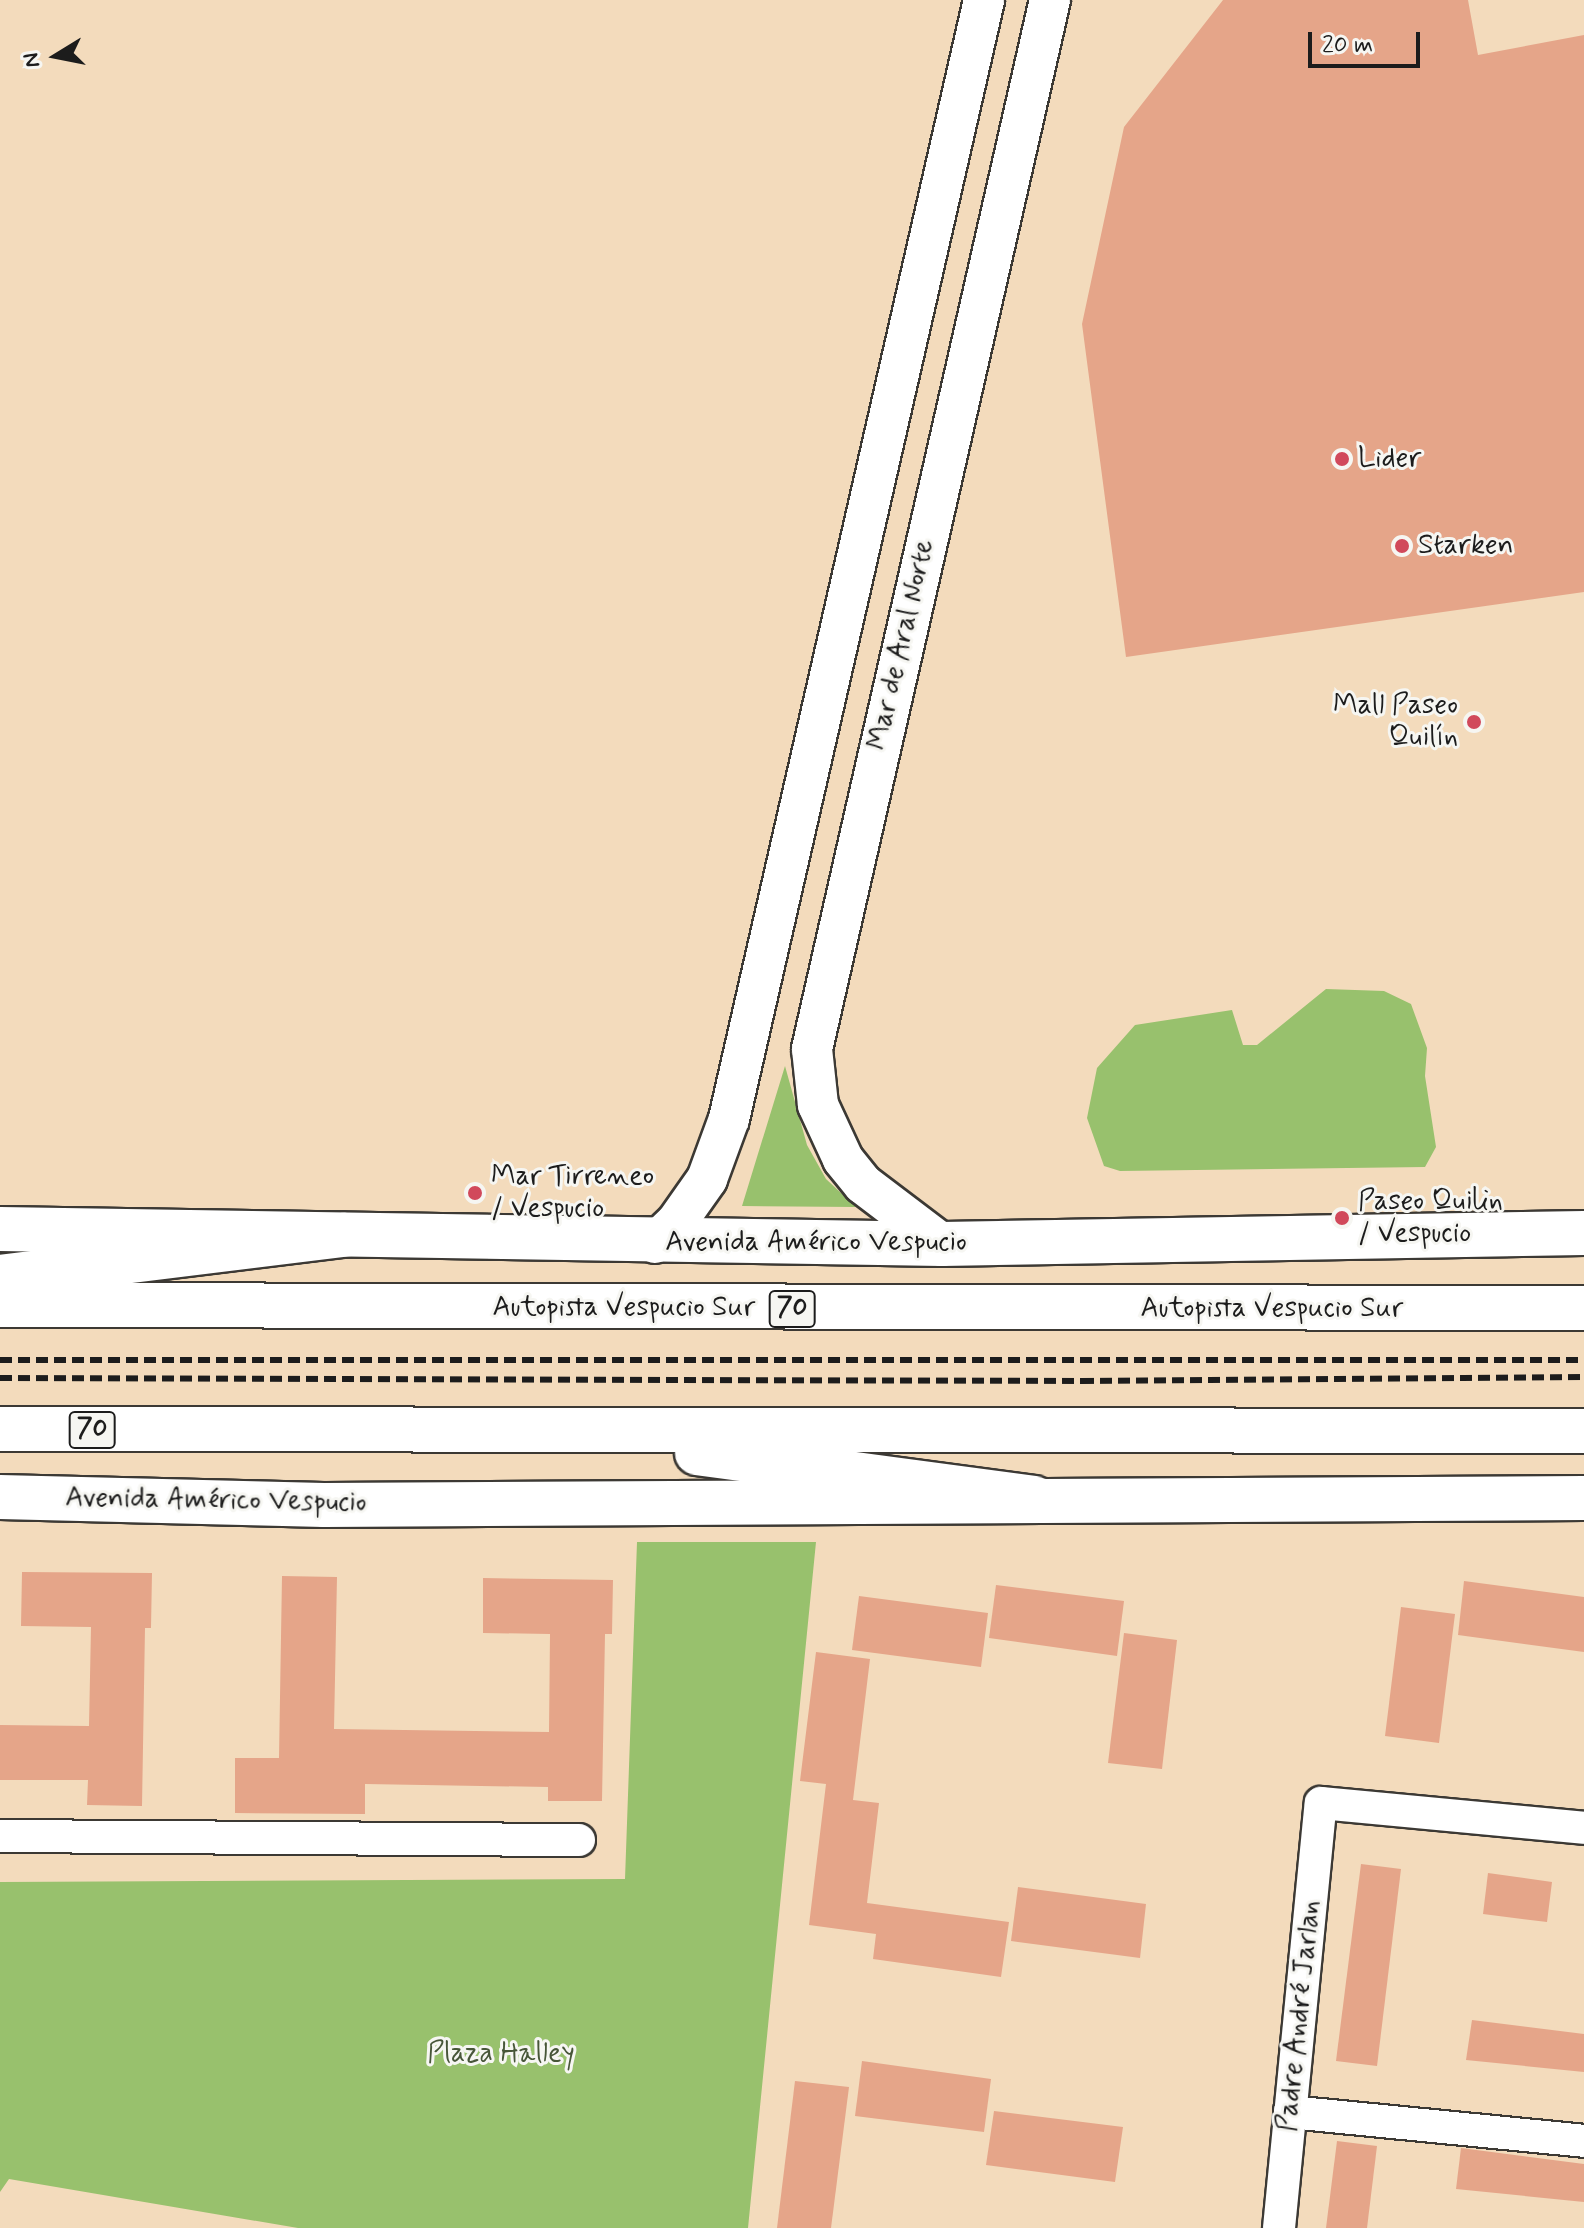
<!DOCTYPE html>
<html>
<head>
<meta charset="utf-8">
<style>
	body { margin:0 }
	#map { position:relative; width:1584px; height:2228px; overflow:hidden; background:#f3dbbc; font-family:Mynerve,sans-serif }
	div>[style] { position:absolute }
	.green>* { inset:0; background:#98c16d }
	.building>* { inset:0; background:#e5a589 }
	.roads { filter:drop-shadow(2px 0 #3c3934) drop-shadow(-2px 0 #3c3934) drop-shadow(0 2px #3c3934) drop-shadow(0 -2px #3c3934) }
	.minor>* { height:32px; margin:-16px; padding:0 16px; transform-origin:16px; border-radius:16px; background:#fff }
	.tertiary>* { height:40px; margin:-20px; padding:0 20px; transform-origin:20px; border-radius:20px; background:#fff }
	.primary>* { height:44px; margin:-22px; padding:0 22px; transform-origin:22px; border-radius:22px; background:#fff }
	.motorway>* { height:44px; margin:-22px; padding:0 22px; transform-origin:22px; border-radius:22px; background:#fff }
	.rail>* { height:6px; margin-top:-3px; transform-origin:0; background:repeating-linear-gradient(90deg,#1c1c1c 0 12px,transparent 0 18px) }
	.dots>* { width:22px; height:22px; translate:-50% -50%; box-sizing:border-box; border:4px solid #f6f6f2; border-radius:50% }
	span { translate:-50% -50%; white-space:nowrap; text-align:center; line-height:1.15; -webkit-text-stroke:6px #f6f6f2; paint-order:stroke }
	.shield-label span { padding:2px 6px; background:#f6f6f2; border:2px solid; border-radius:6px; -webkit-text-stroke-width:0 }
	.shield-label { font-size:26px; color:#1c1c1c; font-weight:700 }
	.poi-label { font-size:28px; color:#1c1c1c }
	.left { translate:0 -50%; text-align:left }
	.right { translate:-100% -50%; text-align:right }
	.street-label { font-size:28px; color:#1c1c1c }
	.park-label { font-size:28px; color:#475638 }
	.north { position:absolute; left:16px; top:16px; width:80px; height:80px; -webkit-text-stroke:6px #f6f6f2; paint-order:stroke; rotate:260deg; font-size:22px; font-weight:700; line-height:32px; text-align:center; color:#1c1c1c }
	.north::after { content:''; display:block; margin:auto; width:28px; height:36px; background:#1c1c1c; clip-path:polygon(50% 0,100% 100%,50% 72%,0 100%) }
	.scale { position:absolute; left:1308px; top:32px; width:112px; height:36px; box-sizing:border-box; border:4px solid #1c1c1c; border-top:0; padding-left:10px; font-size:24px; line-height:28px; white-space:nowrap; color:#1c1c1c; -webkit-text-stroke:6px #f6f6f2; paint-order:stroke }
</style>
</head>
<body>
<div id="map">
	<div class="green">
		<i style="clip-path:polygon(1326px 989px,1384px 991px,1411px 1004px,1427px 1048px,1425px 1076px,1436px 1147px,1425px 1167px,1120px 1171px,1104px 1166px,1087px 1118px,1097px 1068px,1135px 1025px,1232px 1010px,1243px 1045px,1257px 1045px)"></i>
		<i style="clip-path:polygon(785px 1066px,807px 1145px,826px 1179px,856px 1207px,742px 1206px)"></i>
		<i style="clip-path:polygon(637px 1542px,816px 1542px,748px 2228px,298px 2228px,9px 2179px,0 2192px,0 1882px,625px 1879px)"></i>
	</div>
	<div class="building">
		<i style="clip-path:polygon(1223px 0,1468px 0,1478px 55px,1584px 35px,1584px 592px,1126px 657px,1082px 324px,1124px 127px)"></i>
		<i style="clip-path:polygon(22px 1572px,152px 1573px,151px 1628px,145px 1628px,142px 1806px,87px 1805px,88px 1780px,0 1780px,0 1725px,89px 1726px,91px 1627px,21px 1626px)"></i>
		<i style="clip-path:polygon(282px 1576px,337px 1577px,334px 1729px,549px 1732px,550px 1634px,483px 1633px,483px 1578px,613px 1580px,612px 1634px,605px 1634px,602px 1801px,548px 1801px,548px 1787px,365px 1784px,365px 1814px,235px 1813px,235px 1758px,279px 1758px)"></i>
		<i style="clip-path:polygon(1464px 1581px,1584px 1597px,1584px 1652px,1458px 1635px)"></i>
		<i style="clip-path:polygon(996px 1585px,1124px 1601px,1117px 1656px,989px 1638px)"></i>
		<i style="clip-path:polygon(859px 1596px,988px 1613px,981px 1667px,852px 1650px)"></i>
		<i style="clip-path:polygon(1401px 1607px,1455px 1614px,1439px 1743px,1385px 1736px)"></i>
		<i style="clip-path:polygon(1124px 1633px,1177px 1640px,1162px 1769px,1108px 1763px)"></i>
		<i style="clip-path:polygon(816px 1652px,870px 1659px,853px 1800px,879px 1803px,867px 1903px,1009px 1922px,1001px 1977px,873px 1959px,876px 1934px,809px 1925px,826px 1784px,800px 1781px)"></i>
		<i style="clip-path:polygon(1361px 1864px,1401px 1869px,1377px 2066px,1336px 2061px)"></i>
		<i style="clip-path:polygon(1488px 1873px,1552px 1882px,1547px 1922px,1483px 1914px)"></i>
		<i style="clip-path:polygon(1018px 1887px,1146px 1904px,1140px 1958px,1011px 1941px)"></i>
		<i style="clip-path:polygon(1472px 2020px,1584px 2034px,1584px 2072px,1466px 2060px)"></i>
		<i style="clip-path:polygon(862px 2061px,991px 2079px,984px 2132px,855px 2116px)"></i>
		<i style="clip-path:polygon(795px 2081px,849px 2087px,831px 2228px,777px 2228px)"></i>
		<i style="clip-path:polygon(994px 2111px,1123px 2127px,1115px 2182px,986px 2165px)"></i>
		<i style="clip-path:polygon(1337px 2141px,1377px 2146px,1367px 2228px,1326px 2228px)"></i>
		<i style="clip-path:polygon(1461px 2148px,1584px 2164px,1584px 2202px,1456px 2189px)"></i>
	</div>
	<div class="roads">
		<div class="minor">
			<i style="left:0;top:1836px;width:579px;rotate:0.4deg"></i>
			<i style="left:1290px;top:2112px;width:295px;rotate:5.6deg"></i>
			<i style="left:1279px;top:2228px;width:427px;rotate:-84.4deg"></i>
			<i style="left:1321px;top:1803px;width:264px;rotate:5.4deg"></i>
		</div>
		<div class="tertiary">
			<i style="left:655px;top:1243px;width:29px;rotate:-44deg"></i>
			<i style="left:676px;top:1223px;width:54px;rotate:-54.8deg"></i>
			<i style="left:707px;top:1179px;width:64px;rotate:-69.9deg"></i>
			<i style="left:729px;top:1119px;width:1148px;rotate:-77.16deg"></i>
			<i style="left:942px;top:1244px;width:99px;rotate:-142.8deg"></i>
			<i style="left:863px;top:1184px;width:32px;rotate:-129deg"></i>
			<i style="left:843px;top:1159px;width:60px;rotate:-114.8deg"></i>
			<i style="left:818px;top:1105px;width:56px;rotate:-96.1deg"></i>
			<i style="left:812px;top:1049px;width:1076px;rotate:-77.22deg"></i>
		</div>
		<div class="primary">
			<i style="left:0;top:1229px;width:942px;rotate:0.91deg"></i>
			<i style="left:942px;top:1244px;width:642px;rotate:-0.98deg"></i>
			<i style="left:0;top:1497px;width:324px;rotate:1.4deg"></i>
			<i style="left:324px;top:1505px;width:1260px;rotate:-0.32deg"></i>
		</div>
		<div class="motorway">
			<i style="left:0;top:1277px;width:346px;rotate:-7deg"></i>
			<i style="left:0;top:1305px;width:1584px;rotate:0.11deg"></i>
			<i style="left:0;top:1429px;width:1584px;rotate:0.07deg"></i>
			<i style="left:697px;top:1453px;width:340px;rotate:7.6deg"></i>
		</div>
	</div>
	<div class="rail">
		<i style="left:0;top:1360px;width:1584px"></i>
		<i style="left:0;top:1378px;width:1082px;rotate:0.16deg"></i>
		<i style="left:1082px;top:1381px;width:502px;rotate:-0.46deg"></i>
	</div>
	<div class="dots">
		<i style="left:1342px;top:459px;background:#d1495b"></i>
		<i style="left:1402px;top:546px;background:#d1495b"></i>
		<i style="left:1474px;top:722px;background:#d1495b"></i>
		<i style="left:475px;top:1193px;background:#d1495b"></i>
		<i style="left:1342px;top:1218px;background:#d1495b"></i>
	</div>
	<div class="shield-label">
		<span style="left:792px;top:1309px">70</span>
		<span style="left:92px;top:1430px">70</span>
	</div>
	<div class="poi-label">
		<span class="left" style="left:1358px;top:459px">Lider</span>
		<span class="left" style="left:1418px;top:546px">Starken</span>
		<span class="right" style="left:1458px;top:722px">Mall Paseo<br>Quilín</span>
		<span class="left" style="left:491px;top:1193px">Mar Tirreneo<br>/ Vespucio</span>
		<span class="left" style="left:1358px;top:1218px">Paseo Quilin<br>/ Vespucio</span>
	</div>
	<div class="street-label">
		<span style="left:902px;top:645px;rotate:-77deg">Mar de Aral Norte</span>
		<span style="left:816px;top:1243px">Avenida Américo Vespucio</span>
		<span style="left:624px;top:1308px">Autopista Vespucio Sur</span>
		<span style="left:1272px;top:1309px">Autopista Vespucio Sur</span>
		<span style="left:216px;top:1501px;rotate:1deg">Avenida Américo Vespucio</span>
		<span style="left:1300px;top:2016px;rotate:-84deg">Padre André Jarlan</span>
	</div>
	<div class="park-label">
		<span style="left:501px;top:2054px">Plaza Halley</span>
	</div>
	<div class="north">N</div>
	<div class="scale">20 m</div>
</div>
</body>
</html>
